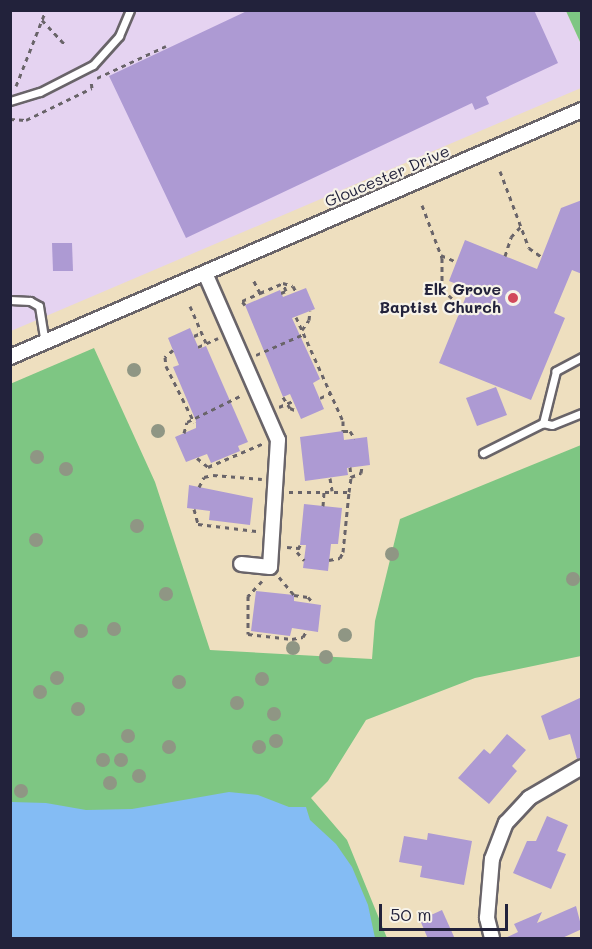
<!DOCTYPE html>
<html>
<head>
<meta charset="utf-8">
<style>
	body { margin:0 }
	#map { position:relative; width:592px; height:949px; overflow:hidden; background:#eedfbf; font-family:Mali,sans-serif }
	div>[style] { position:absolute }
	.built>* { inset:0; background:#e5d3f1 }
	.green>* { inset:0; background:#7ec683 }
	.water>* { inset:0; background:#84bcf4 }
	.building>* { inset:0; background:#ad9ad3 }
	.path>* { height:3px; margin-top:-1.5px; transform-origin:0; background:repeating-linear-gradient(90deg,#696469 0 4.5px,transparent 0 9px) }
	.roads { filter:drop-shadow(2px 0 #696469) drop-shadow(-2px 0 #696469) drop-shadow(0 2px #696469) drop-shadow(0 -2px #696469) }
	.service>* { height:7px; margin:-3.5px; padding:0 3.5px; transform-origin:3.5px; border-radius:3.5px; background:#fff }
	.minor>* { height:14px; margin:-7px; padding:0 7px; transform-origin:7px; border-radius:7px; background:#fff }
	.trees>* { width:14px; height:14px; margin:-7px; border-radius:50%; background:#8f9684 }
	.dots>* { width:16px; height:16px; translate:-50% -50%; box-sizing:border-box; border:3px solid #f7f3e8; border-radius:50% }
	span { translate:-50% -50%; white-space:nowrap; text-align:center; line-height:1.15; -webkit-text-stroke:4.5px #f7f3e8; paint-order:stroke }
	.street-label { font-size:16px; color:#22223b }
	.poi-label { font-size:16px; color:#22223b; font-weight:700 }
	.right { translate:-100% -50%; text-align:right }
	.frame { position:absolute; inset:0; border:12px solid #22223b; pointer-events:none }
	.scale { position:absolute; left:379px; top:904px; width:129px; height:27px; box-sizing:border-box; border:3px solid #22223b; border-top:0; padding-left:8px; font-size:18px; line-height:21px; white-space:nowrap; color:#22223b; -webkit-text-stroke:4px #f7f3e8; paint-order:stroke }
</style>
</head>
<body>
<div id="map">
	<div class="built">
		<i style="clip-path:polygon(11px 11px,566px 11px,581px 44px,581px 88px,11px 331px)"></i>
	</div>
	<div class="green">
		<i style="clip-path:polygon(566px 11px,581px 11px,581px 44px)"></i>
		<i style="clip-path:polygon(94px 348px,155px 482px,210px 650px,372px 659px,375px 621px,400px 519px,581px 445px,581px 656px,475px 678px,366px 720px,328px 781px,311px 798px,347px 840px,387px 938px,11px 938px,10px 384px)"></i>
	</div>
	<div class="water">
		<i style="clip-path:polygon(229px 792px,258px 795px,289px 807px,306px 807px,310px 820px,336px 844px,352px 867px,368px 905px,375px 938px,11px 938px,12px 802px,46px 803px,86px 810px,132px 809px)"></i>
	</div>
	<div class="building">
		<i style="clip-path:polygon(249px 10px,534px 10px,558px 63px,486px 97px,489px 104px,475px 110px,472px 103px,186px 238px,109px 76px)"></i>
		<i style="clip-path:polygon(582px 200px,582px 274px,572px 270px,554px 313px,565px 318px,531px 400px,439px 363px,469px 289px,449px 281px,465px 240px,537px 269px,561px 208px)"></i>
		<i style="clip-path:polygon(52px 243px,72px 243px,73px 271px,53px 271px)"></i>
		<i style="clip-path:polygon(306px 288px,315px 309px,292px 318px,320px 379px,313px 383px,324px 409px,301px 419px,290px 394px,283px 397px,245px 305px,280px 290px,283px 297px)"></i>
		<i style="clip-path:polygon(190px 328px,199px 349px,206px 346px,248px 442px,238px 446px,240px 451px,211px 463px,207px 454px,186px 462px,175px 437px,196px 428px,196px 421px,173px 367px,179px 365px,168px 338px)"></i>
		<i style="clip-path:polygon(496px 387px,507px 415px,477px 426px,466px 398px)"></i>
		<i style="clip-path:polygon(343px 431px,344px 440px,367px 437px,370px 465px,347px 468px,348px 475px,305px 481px,300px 437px)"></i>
		<i style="clip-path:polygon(189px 485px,253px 498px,250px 525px,209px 520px,210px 511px,187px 508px)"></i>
		<i style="clip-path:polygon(304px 504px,342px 508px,338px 544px,331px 544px,328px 571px,303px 568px,306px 545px,300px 545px)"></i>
		<i style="clip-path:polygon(256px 591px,294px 595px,294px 601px,321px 605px,318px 632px,292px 628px,290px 636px,251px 631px)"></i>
		<i style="clip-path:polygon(582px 697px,582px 758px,577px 759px,570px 734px,549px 740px,541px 716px)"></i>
		<i style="clip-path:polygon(507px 734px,526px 750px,512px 766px,517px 771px,489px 804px,458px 778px,484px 749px,490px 754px)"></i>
		<i style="clip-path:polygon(547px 816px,568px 825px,557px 851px,566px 854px,551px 889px,513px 873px,527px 841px,536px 841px)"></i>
		<i style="clip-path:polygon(428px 833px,472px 841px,464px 885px,420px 877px,422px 866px,399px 862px,404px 836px,427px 840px)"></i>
		<i style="clip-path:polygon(576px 906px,582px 929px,560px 939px,503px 939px,518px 932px,514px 924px,542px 912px,537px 923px)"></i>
		<i style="clip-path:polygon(442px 910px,455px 939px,428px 939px,420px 920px)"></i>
	</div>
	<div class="path">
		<i style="left:42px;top:20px;width:35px;rotate:47deg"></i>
		<i style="left:97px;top:78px;width:76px;rotate:-24.9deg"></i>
		<i style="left:16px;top:86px;width:82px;rotate:-68.5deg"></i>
		<i style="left:10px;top:119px;width:16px;rotate:4deg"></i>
		<i style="left:26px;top:120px;width:73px;rotate:-25.9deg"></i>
		<i style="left:92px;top:88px;width:7px;rotate:-98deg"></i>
		<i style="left:500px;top:171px;width:82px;rotate:69.4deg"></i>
		<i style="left:529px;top:248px;width:16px;rotate:35deg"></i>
		<i style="left:422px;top:205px;width:57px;rotate:69.3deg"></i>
		<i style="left:442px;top:258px;width:31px;rotate:90deg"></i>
		<i style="left:442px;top:289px;width:26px;rotate:43deg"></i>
		<i style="left:441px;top:255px;width:17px;rotate:24deg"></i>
		<i style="left:505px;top:256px;width:20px;rotate:-72deg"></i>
		<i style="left:511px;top:237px;width:16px;rotate:-47deg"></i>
		<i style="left:260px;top:293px;width:25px;rotate:-23deg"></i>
		<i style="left:283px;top:283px;width:10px;rotate:17deg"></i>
		<i style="left:293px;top:286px;width:7px;rotate:63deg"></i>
		<i style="left:281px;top:293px;width:5px;rotate:-22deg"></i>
		<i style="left:286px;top:291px;width:9px;rotate:-111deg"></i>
		<i style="left:245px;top:305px;width:5px;rotate:-127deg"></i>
		<i style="left:242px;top:301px;width:20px;rotate:-24deg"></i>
		<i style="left:260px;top:293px;width:16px;rotate:-117deg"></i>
		<i style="left:190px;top:306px;width:40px;rotate:66.6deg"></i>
		<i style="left:296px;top:317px;width:114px;rotate:65.7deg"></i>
		<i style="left:343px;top:421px;width:10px;rotate:90deg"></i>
		<i style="left:343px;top:431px;width:7px"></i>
		<i style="left:350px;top:431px;width:9px;rotate:58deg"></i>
		<i style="left:302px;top:330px;width:12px;rotate:-55deg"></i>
		<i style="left:309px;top:320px;width:9px;rotate:-84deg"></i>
		<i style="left:194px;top:336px;width:8px;rotate:-23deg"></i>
		<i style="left:198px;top:347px;width:22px;rotate:-24deg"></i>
		<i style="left:173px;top:350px;width:11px;rotate:139deg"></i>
		<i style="left:165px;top:357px;width:9px;rotate:84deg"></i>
		<i style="left:166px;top:366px;width:63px;rotate:63.4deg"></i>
		<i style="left:256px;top:355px;width:52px;rotate:-23.6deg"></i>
		<i style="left:283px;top:397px;width:13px;rotate:58deg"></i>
		<i style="left:290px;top:408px;width:8px;rotate:23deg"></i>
		<i style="left:320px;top:398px;width:12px;rotate:-24deg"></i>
		<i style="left:279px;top:407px;width:15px;rotate:-23deg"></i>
		<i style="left:184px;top:433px;width:11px;rotate:-75deg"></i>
		<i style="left:187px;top:422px;width:61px;rotate:-26.1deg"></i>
		<i style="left:197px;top:458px;width:14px;rotate:39deg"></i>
		<i style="left:208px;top:467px;width:61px;rotate:-23.2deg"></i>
		<i style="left:350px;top:467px;width:10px;rotate:84deg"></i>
		<i style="left:330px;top:478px;width:13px;rotate:81deg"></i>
		<i style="left:199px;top:487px;width:11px;rotate:-63deg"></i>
		<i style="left:204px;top:477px;width:9px;rotate:-13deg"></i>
		<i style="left:213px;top:475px;width:49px;rotate:4.7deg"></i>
		<i style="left:289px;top:492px;width:60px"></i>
		<i style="left:349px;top:492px;width:15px;rotate:-82deg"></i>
		<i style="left:351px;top:477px;width:11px;rotate:-22deg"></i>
		<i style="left:361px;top:473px;width:7px;rotate:-82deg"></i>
		<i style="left:323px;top:506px;width:15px;rotate:-86deg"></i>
		<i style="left:194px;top:509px;width:16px;rotate:75deg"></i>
		<i style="left:198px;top:524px;width:59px;rotate:6.8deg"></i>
		<i style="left:300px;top:545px;width:8px;rotate:113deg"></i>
		<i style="left:297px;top:552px;width:11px;rotate:49deg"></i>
		<i style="left:287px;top:547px;width:11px;rotate:5deg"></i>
		<i style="left:329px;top:560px;width:11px;rotate:-10deg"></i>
		<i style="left:340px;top:558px;width:7px;rotate:-63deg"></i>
		<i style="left:343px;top:552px;width:60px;rotate:-84.3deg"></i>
		<i style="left:279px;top:577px;width:23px;rotate:50deg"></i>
		<i style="left:294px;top:595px;width:14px;rotate:8deg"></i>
		<i style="left:308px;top:597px;width:9px;rotate:49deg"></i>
		<i style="left:262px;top:581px;width:21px;rotate:133deg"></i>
		<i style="left:248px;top:596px;width:38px;rotate:90deg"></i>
		<i style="left:248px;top:634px;width:44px;rotate:6.5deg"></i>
		<i style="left:292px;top:639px;width:11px;rotate:-10deg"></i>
		<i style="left:303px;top:637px;width:8px;rotate:-60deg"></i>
	</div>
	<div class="roads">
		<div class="service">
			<i style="left:10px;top:101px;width:31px;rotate:-17deg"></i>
			<i style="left:40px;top:92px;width:59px;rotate:-27deg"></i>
			<i style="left:93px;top:65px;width:39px;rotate:-48deg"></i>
			<i style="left:119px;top:36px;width:28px;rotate:-67deg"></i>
			<i style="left:10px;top:300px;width:20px;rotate:3deg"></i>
			<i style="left:30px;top:301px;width:10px;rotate:29deg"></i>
			<i style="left:39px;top:306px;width:36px;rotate:81deg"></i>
			<i style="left:582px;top:357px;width:30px;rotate:152deg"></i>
			<i style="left:556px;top:371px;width:54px;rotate:104deg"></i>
			<i style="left:543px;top:423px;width:9px;rotate:13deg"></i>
			<i style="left:552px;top:425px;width:32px;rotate:-22deg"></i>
			<i style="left:483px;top:453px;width:67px;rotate:-26.6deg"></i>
		</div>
		<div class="minor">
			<i style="left:205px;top:273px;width:182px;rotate:66.4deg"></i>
			<i style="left:278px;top:440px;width:127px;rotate:93.6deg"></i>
			<i style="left:270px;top:567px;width:29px;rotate:-174deg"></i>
			<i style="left:10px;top:357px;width:623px;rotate:-23.36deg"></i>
			<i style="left:492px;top:938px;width:21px;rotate:-104deg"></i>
			<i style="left:487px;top:918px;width:59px;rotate:-85.2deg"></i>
			<i style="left:492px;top:859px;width:39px;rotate:-69deg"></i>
			<i style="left:506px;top:823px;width:34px;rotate:-47deg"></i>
			<i style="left:529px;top:798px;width:61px;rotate:-30.3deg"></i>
		</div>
	</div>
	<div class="trees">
		<i style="left:134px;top:370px"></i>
		<i style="left:158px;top:431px"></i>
		<i style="left:37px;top:457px"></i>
		<i style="left:66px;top:469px"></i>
		<i style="left:137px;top:526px"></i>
		<i style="left:36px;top:540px"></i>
		<i style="left:392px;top:554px"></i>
		<i style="left:573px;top:579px"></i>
		<i style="left:166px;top:594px"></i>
		<i style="left:114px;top:629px"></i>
		<i style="left:81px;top:631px"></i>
		<i style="left:345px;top:635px"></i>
		<i style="left:293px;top:648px"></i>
		<i style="left:326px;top:657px"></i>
		<i style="left:57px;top:678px"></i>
		<i style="left:262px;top:679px"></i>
		<i style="left:179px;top:682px"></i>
		<i style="left:40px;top:692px"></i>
		<i style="left:237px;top:703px"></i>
		<i style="left:78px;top:709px"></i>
		<i style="left:274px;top:714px"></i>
		<i style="left:128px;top:736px"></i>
		<i style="left:276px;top:741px"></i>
		<i style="left:169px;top:747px"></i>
		<i style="left:259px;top:747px"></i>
		<i style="left:103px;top:760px"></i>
		<i style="left:121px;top:760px"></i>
		<i style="left:139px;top:776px"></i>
		<i style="left:110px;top:783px"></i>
		<i style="left:21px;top:791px"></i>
	</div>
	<div class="dots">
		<i style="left:513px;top:298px;background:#d1495b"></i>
	</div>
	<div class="street-label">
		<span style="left:387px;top:176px;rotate:-23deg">Gloucester Drive</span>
	</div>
	<div class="poi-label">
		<span class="right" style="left:501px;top:298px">Elk Grove<br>Baptist Church</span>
	</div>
	<div class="frame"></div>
	<div class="scale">50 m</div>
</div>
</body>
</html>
